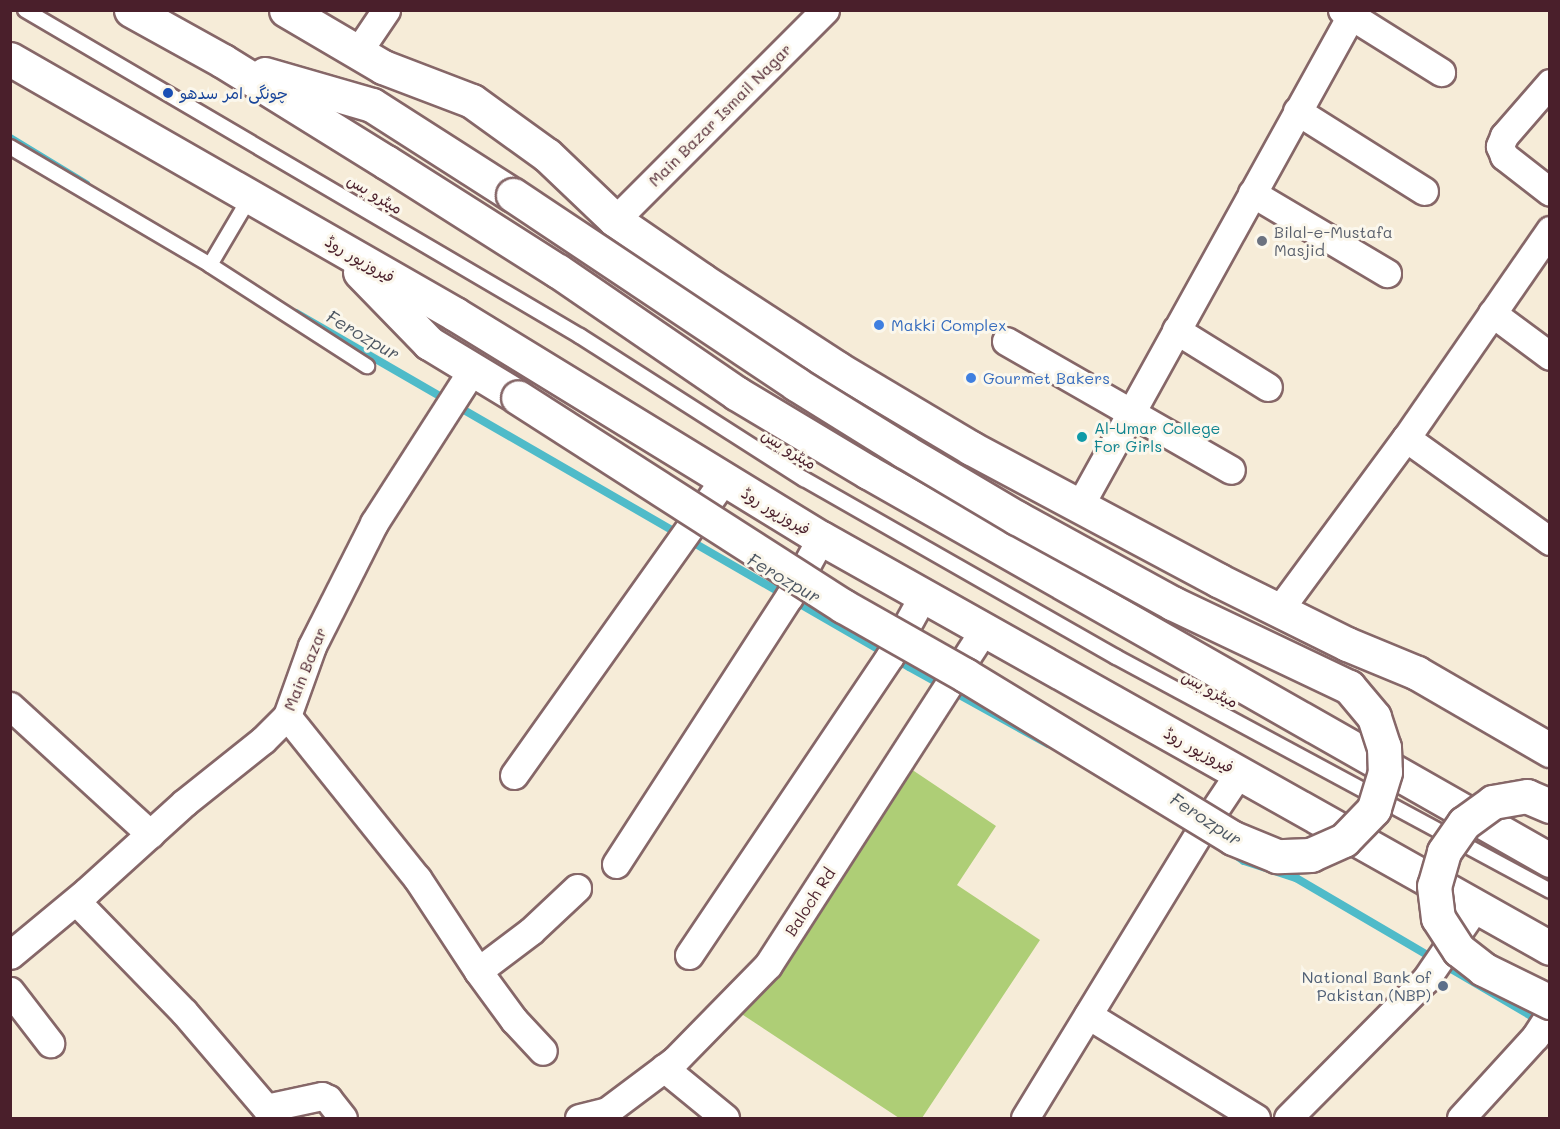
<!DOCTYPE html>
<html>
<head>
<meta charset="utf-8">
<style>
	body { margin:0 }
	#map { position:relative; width:1560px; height:1129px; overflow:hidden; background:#f6ecd8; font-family:Mali,"Playpen Sans Arabic",sans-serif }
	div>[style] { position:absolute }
	.green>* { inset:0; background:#aece76 }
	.stream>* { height:8px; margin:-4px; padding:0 4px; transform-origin:4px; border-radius:4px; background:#4fbbc9 }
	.roads { filter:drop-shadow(2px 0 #866768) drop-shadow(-2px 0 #866768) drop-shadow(0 2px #866768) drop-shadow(0 -2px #866768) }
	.service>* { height:14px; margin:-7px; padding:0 7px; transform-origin:7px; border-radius:7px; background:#fff }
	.minor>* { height:27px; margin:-13.5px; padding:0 13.5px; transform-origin:13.5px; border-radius:13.5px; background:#fff }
	.tertiary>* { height:33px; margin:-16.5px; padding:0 16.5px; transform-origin:16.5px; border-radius:16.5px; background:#fff }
	.primary>* { height:33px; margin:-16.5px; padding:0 16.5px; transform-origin:16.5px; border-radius:16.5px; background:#fff }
	.bridges { filter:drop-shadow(2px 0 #866768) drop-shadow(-2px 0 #866768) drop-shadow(0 2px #866768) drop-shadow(0 -2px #866768) }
	.primary-bridge>* { height:33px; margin:-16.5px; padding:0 16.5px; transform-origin:16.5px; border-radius:16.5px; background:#fff }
	.dots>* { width:16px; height:16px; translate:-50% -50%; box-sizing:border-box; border:3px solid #fbf7ec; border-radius:50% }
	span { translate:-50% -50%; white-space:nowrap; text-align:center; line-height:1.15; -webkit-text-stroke:6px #fbf7ec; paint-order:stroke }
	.transit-label { font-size:16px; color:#164399 }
	.left { translate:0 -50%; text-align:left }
	.street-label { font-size:16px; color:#4a1f2b }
	.worship-label { font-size:16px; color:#5b616d }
	.shop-label { font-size:16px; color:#366cbe }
	.culture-label { font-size:16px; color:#0d838f }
	.service-label { font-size:16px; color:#4e5e75 }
	.right { translate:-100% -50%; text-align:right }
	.water-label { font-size:18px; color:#4c5662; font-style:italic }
	.frame { position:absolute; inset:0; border:12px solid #4a1f2b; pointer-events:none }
</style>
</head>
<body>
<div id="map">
	<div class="green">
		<i style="clip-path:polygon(911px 769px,996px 826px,957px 885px,1040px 940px,922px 1118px,899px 1118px,734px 1009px,771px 979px)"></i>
	</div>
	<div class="stream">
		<i style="left:10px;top:138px;width:89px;rotate:31.2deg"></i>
		<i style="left:296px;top:313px;width:708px;rotate:30.01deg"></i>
		<i style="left:909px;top:667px;width:159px;rotate:29deg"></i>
		<i style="left:1234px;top:854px;width:12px;rotate:35deg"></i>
		<i style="left:1244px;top:861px;width:55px;rotate:18.1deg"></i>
		<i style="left:1296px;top:878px;width:284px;rotate:30.4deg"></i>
	</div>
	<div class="roads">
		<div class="service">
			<i style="left:25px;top:10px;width:644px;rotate:30.43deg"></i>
			<i style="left:580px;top:336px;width:266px;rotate:32.6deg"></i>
			<i style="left:804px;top:479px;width:359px;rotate:29.7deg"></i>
			<i style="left:1116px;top:657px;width:493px;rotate:28.3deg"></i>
			<i style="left:10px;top:147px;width:232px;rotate:30.5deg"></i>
			<i style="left:210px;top:265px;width:187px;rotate:32.8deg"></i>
			<i style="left:210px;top:265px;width:79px;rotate:-59.5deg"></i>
		</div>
		<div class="minor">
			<i style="left:1342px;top:10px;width:117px;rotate:32.1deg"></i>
			<i style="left:357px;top:53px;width:52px;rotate:-56deg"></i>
			<i style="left:1550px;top:83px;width:70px;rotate:131deg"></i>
			<i style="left:1504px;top:136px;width:11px;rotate:112deg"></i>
			<i style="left:1500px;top:146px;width:11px;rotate:68deg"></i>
			<i style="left:1504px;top:156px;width:58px;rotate:38deg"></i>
			<i style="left:1297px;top:111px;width:150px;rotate:32.2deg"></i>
			<i style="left:1252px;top:193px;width:157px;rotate:30.7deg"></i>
			<i style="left:615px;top:220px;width:297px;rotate:-45deg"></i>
			<i style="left:1492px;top:313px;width:72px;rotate:36.6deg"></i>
			<i style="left:1176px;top:330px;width:108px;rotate:31.8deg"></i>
			<i style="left:1006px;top:341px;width:259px;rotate:29.8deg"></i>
			<i style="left:1406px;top:438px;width:177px;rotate:35.6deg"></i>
			<i style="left:1080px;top:505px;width:566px;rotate:-61.03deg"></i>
			<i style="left:1279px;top:610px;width:214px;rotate:-53.6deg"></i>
			<i style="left:1406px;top:438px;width:253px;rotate:-55.3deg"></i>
			<i style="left:10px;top:706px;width:190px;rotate:42.4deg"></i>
			<i style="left:287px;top:716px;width:208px;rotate:51.3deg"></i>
			<i style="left:417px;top:878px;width:111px;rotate:56.7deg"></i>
			<i style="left:478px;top:971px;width:61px;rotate:53.7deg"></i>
			<i style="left:514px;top:1020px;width:42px;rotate:46.9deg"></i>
			<i style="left:514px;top:775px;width:362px;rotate:-54.6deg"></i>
			<i style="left:616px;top:864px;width:318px;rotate:-57.1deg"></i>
			<i style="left:789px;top:597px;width:67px;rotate:-61.5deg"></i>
			<i style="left:76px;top:901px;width:155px;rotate:45.8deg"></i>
			<i style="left:184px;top:1012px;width:126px;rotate:49.5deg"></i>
			<i style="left:266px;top:1108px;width:57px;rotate:-12.1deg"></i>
			<i style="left:322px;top:1096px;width:7px;rotate:27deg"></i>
			<i style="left:328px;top:1099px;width:24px;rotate:52deg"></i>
			<i style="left:10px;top:955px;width:100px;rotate:-39.7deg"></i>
			<i style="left:87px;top:891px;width:131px;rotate:-42.2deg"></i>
			<i style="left:184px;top:803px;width:101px;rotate:-38.6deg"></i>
			<i style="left:263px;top:740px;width:34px;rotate:-45deg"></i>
			<i style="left:287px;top:716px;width:74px;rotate:-70.3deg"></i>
			<i style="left:312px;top:646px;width:138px;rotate:-63.2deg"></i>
			<i style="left:374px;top:523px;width:183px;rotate:-57.3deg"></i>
			<i style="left:689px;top:955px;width:360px;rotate:-56.1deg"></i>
			<i style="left:890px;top:656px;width:68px;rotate:-61.2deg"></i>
			<i style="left:478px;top:971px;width:66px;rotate:-37deg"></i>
			<i style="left:531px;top:931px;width:63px;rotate:-43.1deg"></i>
			<i style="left:10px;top:991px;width:66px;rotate:52.4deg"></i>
			<i style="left:1088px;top:1015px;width:197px;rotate:31.5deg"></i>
			<i style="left:664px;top:1068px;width:79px;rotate:39.3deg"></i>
			<i style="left:579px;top:1118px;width:29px;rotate:-14deg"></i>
			<i style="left:607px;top:1111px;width:85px;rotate:-36.9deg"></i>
			<i style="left:675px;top:1060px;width:133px;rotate:-45.6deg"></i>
			<i style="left:768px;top:965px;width:399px;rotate:-57.2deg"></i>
			<i style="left:1025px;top:1118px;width:338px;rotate:-58.6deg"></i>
			<i style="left:1201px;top:830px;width:69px;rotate:-56.3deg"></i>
			<i style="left:1288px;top:1118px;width:196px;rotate:-45.2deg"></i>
			<i style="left:1426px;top:979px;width:88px;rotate:-55.6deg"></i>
			<i style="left:1461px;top:1118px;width:110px;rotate:-47.6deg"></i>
			<i style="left:1535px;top:1037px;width:27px;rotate:-57deg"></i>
		</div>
		<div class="tertiary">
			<i style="left:286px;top:10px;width:113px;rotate:30.4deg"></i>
			<i style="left:383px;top:67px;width:95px;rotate:20.9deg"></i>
			<i style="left:472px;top:101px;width:92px;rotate:35.8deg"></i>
			<i style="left:547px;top:155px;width:94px;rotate:43.7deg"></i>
			<i style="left:615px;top:220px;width:106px;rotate:34.6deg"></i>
			<i style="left:702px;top:280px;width:161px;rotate:33.1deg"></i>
			<i style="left:837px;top:368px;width:156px;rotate:30.8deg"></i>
			<i style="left:971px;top:448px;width:280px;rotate:28.1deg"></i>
			<i style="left:1218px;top:580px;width:144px;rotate:26.4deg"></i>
			<i style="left:1347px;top:644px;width:76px;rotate:22.5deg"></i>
			<i style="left:1417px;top:673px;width:154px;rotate:30.1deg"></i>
		</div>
		<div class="primary">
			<i style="left:131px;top:10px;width:105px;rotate:29deg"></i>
			<i style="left:223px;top:61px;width:192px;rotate:31.8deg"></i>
			<i style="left:386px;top:162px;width:204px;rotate:32.4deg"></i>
			<i style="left:558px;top:271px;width:216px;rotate:34.4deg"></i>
			<i style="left:736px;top:393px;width:154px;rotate:30.9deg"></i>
			<i style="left:868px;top:472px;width:785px;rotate:29.64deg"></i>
			<i style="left:10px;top:59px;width:513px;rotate:29.81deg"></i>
			<i style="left:455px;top:314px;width:429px;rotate:31.5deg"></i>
			<i style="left:821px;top:538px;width:836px;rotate:29.35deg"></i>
			<i style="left:265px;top:74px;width:111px;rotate:16.2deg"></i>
			<i style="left:372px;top:105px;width:167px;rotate:32.6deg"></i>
			<i style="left:360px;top:272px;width:99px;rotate:45.8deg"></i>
			<i style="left:429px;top:343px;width:104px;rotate:31.2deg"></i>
		</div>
	</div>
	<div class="bridges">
		<div class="primary-bridge">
			<i style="left:513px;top:195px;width:340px;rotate:33.7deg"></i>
			<i style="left:796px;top:384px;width:127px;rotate:31.8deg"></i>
			<i style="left:904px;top:451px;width:131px;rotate:30.7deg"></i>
			<i style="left:1017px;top:518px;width:177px;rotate:28.7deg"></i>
			<i style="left:1172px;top:603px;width:196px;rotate:25.4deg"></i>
			<i style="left:1349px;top:687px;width:39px;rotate:50deg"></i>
			<i style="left:1374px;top:717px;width:32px;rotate:72deg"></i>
			<i style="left:1384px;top:747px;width:25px;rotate:88deg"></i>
			<i style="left:1385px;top:772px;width:39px;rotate:107deg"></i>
			<i style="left:1374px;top:809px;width:43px;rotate:134.1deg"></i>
			<i style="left:1344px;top:840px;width:36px;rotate:156deg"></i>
			<i style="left:1311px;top:855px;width:34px;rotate:178deg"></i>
			<i style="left:1277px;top:856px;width:48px;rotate:-157.8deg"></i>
			<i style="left:1233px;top:838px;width:314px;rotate:-148.7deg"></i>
			<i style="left:965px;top:675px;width:140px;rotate:-150.5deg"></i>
			<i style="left:843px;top:606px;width:386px;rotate:-147.3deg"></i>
			<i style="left:1550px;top:806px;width:25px;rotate:-157deg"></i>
			<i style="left:1527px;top:796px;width:35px;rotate:170deg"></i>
			<i style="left:1493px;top:802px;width:36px;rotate:144deg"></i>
			<i style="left:1464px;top:823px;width:35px;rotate:125deg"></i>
			<i style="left:1444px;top:852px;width:35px;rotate:106deg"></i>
			<i style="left:1434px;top:886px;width:32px;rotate:83deg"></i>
			<i style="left:1438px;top:918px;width:38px;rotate:57deg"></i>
			<i style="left:1459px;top:950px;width:31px;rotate:38deg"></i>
			<i style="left:1483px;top:969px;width:75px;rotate:26.2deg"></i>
		</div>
	</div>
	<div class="dots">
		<i style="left:168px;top:93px;background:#1a4fb4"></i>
		<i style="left:1262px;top:241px;background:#6b7280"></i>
		<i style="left:879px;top:325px;background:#3f7fe0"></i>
		<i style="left:971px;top:378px;background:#3f7fe0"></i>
		<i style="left:1082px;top:437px;background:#0f9aa8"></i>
		<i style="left:1443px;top:986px;background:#5c6f8a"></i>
	</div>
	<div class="transit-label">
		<span class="left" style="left:180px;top:93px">چونگی امر سدھو</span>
	</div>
	<div class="street-label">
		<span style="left:720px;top:115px;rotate:-45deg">Main Bazar Ismail Nagar</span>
		<span style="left:375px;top:194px;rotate:31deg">میٹرو بس</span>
		<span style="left:360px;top:259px;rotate:30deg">فیروزپور روڈ</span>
		<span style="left:789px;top:449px;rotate:32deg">میٹرو بس</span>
		<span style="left:776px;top:511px;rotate:31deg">فیروزپور روڈ</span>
		<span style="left:305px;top:669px;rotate:-68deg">Main Bazar</span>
		<span style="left:1210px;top:689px;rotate:28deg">میٹرو بس</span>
		<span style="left:1199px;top:750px;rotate:29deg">فیروزپور روڈ</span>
		<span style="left:810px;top:902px;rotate:-57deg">Baloch Rd</span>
	</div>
	<div class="worship-label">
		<span class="left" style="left:1274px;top:241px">Bilal-e-Mustafa<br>Masjid</span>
	</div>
	<div class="shop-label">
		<span class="left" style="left:891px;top:325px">Makki Complex</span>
		<span class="left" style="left:983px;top:378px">Gourmet Bakers</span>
	</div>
	<div class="culture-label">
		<span class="left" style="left:1094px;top:437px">Al-Umar College<br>For Girls</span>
	</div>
	<div class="service-label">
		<span class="right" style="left:1431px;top:986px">National Bank of<br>Pakistan (NBP)</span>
	</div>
	<div class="water-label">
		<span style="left:363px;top:335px;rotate:30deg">Ferozpur</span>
		<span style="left:784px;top:578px;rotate:30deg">Ferozpur</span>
		<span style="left:1206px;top:819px;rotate:33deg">Ferozpur</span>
	</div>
	<div class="frame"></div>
</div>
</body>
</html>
